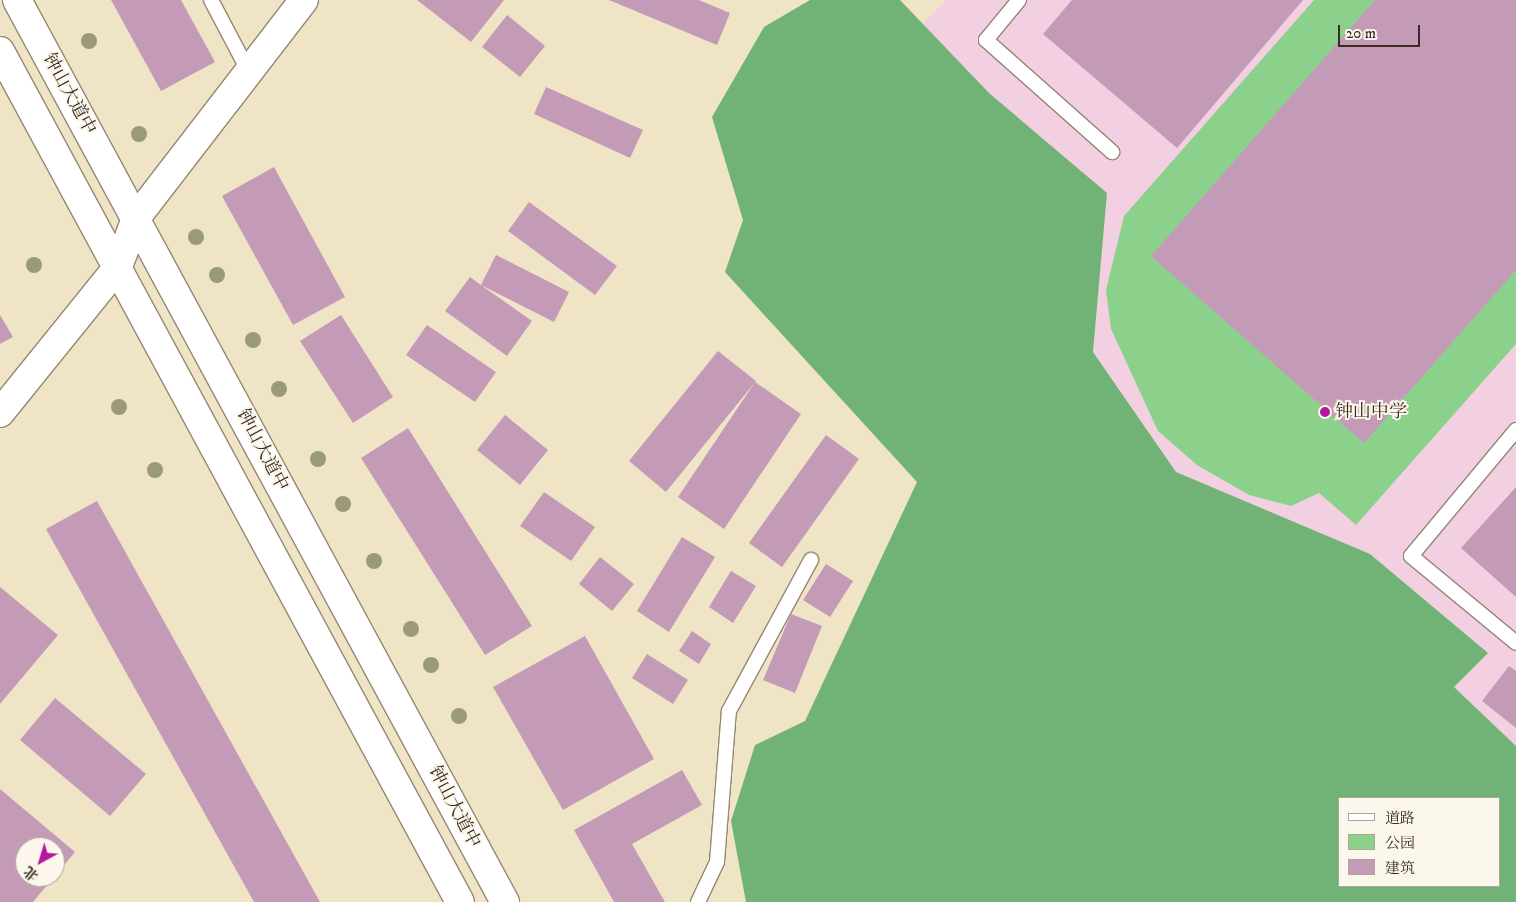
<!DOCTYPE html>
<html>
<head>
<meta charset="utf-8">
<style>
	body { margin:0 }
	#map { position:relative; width:1516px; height:902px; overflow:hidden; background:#f0e4c7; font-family:"IM FELL DW Pica","Noto Serif SC",serif }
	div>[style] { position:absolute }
	.built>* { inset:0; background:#f2cfe1 }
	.green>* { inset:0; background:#8cd18b }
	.forest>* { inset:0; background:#71b377 }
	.building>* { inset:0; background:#c49bb7 }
	.roads { filter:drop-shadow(1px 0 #968772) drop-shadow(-1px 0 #968772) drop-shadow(0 1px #968772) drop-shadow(0 -1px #968772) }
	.service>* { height:14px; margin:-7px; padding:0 7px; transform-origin:7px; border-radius:7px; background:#fff }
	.tertiary>* { height:28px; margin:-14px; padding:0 14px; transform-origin:14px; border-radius:14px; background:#fff }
	.trunk>* { height:28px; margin:-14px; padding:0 14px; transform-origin:14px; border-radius:14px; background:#fff }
	.trees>* { width:16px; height:16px; margin:-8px; border-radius:50%; background:#9a997c }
	.dots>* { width:14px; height:14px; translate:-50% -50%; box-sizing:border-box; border:2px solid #fbf7ec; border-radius:50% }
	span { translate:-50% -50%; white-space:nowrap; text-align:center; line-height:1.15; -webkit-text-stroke:4px #fbf7ec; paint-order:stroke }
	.street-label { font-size:18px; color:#3b2a1e }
	.poi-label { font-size:18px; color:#3b2a1e }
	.left { translate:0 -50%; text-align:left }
	.legend { position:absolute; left:1338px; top:797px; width:162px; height:90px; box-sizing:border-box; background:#fbf7ec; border:1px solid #aea59a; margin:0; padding:6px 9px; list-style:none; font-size:15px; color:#3b2a1e }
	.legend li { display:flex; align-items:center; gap:10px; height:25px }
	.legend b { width:25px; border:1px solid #aea59a }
	.north { position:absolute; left:15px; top:837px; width:50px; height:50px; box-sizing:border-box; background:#fbf7ec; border:1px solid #aea59a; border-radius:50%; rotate:219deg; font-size:14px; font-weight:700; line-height:20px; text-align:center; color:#3b2a1e }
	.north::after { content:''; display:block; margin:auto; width:18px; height:22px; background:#b5179e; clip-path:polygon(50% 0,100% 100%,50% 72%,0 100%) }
	.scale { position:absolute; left:1338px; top:25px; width:82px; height:22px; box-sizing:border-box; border:2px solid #3b2a1e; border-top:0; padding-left:6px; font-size:15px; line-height:18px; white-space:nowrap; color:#3b2a1e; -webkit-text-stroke:4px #fbf7ec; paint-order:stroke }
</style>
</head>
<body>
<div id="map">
	<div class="built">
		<i style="clip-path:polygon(946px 0,1516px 0,1516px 746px,1454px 687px,1488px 653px,1370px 554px,1176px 472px,1093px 352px,1107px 193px,989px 93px,923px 24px)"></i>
	</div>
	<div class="green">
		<i style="clip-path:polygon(1314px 0,1516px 0,1516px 344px,1356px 525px,1319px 493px,1291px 506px,1249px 495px,1197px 465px,1158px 431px,1111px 329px,1106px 290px,1124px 216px)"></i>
	</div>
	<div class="forest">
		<i style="clip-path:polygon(evenodd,810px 0,900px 0,989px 93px,1107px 193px,1093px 352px,1176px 472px,1370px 554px,1488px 653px,1454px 687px,1516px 746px,1516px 902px,746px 902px,731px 821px,755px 745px,805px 721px,917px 482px,725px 272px,743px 220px,712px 117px,764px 27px,810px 0,1340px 798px,1500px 798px,1500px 886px,1340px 886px,1340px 798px)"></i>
	</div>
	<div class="building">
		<i style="clip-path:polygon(111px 0,181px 0,215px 62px,161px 91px)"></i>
		<i style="clip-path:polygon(417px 0,504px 0,471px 42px)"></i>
		<i style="clip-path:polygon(609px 0,699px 0,730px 13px,717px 45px)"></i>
		<i style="clip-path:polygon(1072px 0,1303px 0,1177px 148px,1043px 34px)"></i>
		<i style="clip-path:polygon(1375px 0,1516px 0,1516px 270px,1364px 443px,1151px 256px)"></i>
		<i style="clip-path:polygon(507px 15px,545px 46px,520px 77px,482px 47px)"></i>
		<i style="clip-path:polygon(546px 87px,643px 130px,630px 158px,534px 114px)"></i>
		<i style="clip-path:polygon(274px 167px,345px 297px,293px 325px,222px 196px)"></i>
		<i style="clip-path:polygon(529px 202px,617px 266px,595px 295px,508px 231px)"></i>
		<i style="clip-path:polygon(496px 255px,569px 292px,554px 322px,481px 285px,532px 321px,507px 356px,445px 311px,470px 277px,481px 285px)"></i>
		<i style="clip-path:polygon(0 315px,13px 337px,0 344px)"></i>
		<i style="clip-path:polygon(341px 315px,393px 397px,353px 423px,300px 341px)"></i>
		<i style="clip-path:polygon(427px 325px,496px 372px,475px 402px,406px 355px)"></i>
		<i style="clip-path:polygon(718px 351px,756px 381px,666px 492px,629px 461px)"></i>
		<i style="clip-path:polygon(755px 382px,801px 414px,724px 529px,678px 497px)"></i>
		<i style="clip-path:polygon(505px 415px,548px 450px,520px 485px,477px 450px)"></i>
		<i style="clip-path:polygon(408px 428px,532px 626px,485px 655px,361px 458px)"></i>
		<i style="clip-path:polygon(826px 435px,859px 459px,782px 567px,749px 543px)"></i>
		<i style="clip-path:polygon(1516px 487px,1516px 597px,1461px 548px)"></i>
		<i style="clip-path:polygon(544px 492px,595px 527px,571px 561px,520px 526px)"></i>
		<i style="clip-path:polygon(97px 501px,320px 902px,254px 902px,46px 529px)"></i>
		<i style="clip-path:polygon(682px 537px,715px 557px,669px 632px,637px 611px)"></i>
		<i style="clip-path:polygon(600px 557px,634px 584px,612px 611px,579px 584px)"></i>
		<i style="clip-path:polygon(826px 564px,853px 581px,830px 617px,803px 600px)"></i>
		<i style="clip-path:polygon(731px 571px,756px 586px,733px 623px,709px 607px)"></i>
		<i style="clip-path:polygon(0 587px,58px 635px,0 704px)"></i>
		<i style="clip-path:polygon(791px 614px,822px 626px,795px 693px,763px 680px)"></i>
		<i style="clip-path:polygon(692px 631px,711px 644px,699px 664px,679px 651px)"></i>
		<i style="clip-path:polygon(585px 636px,654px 759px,563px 810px,493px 687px)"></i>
		<i style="clip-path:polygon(647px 654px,688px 680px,673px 704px,632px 678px)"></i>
		<i style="clip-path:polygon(1509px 666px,1516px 671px,1516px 728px,1482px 701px)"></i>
		<i style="clip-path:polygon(55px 698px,146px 774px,110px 816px,20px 740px)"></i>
		<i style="clip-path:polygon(682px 770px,702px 805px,632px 844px,665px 902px,614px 902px,574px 830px)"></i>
		<i style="clip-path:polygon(0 789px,75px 852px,55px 876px,55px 847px,25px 847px,25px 877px,54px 877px,33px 902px,0 902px)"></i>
	</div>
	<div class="roads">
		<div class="service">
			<i style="left:211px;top:0;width:81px;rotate:62.2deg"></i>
			<i style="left:1019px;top:0;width:52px;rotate:129.5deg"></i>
			<i style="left:986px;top:40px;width:169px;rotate:41.6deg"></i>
			<i style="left:1516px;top:430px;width:164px;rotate:129.8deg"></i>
			<i style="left:1411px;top:556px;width:136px;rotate:39.6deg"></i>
			<i style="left:698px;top:902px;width:44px;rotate:-64.6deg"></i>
			<i style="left:717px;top:862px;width:151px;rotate:-85.5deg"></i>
			<i style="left:729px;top:711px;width:172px;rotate:-61.5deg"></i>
		</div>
		<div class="tertiary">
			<i style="left:0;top:413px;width:188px;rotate:-51.1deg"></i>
			<i style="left:118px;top:267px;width:52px;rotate:-69.8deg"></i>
			<i style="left:136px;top:218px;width:275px;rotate:-52.4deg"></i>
		</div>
		<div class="trunk">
			<i style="left:17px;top:0;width:1026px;rotate:61.59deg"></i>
			<i style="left:0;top:51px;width:967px;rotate:61.61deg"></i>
		</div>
	</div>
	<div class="trees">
		<i style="left:89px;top:41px"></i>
		<i style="left:139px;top:134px"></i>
		<i style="left:196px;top:237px"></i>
		<i style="left:34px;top:265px"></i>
		<i style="left:217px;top:275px"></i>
		<i style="left:253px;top:340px"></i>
		<i style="left:279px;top:389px"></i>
		<i style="left:119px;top:407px"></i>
		<i style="left:318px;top:459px"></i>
		<i style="left:155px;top:470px"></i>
		<i style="left:343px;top:504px"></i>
		<i style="left:374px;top:561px"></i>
		<i style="left:411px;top:629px"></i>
		<i style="left:431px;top:665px"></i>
		<i style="left:459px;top:716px"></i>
	</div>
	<div class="dots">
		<i style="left:1325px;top:412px;background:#b5179e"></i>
	</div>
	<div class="street-label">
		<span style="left:69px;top:94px;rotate:61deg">钟山大道中</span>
		<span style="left:262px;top:450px;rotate:62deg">钟山大道中</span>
		<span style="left:454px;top:807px;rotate:62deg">钟山大道中</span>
	</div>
	<div class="poi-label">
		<span class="left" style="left:1335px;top:412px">钟山中学</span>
	</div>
	<ul class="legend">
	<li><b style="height:6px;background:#fff"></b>道路</li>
	<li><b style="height:14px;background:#8cd18b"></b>公园</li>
	<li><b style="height:14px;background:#c49bb7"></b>建筑</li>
	</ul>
	<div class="north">北</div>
	<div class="scale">20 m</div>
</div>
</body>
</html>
